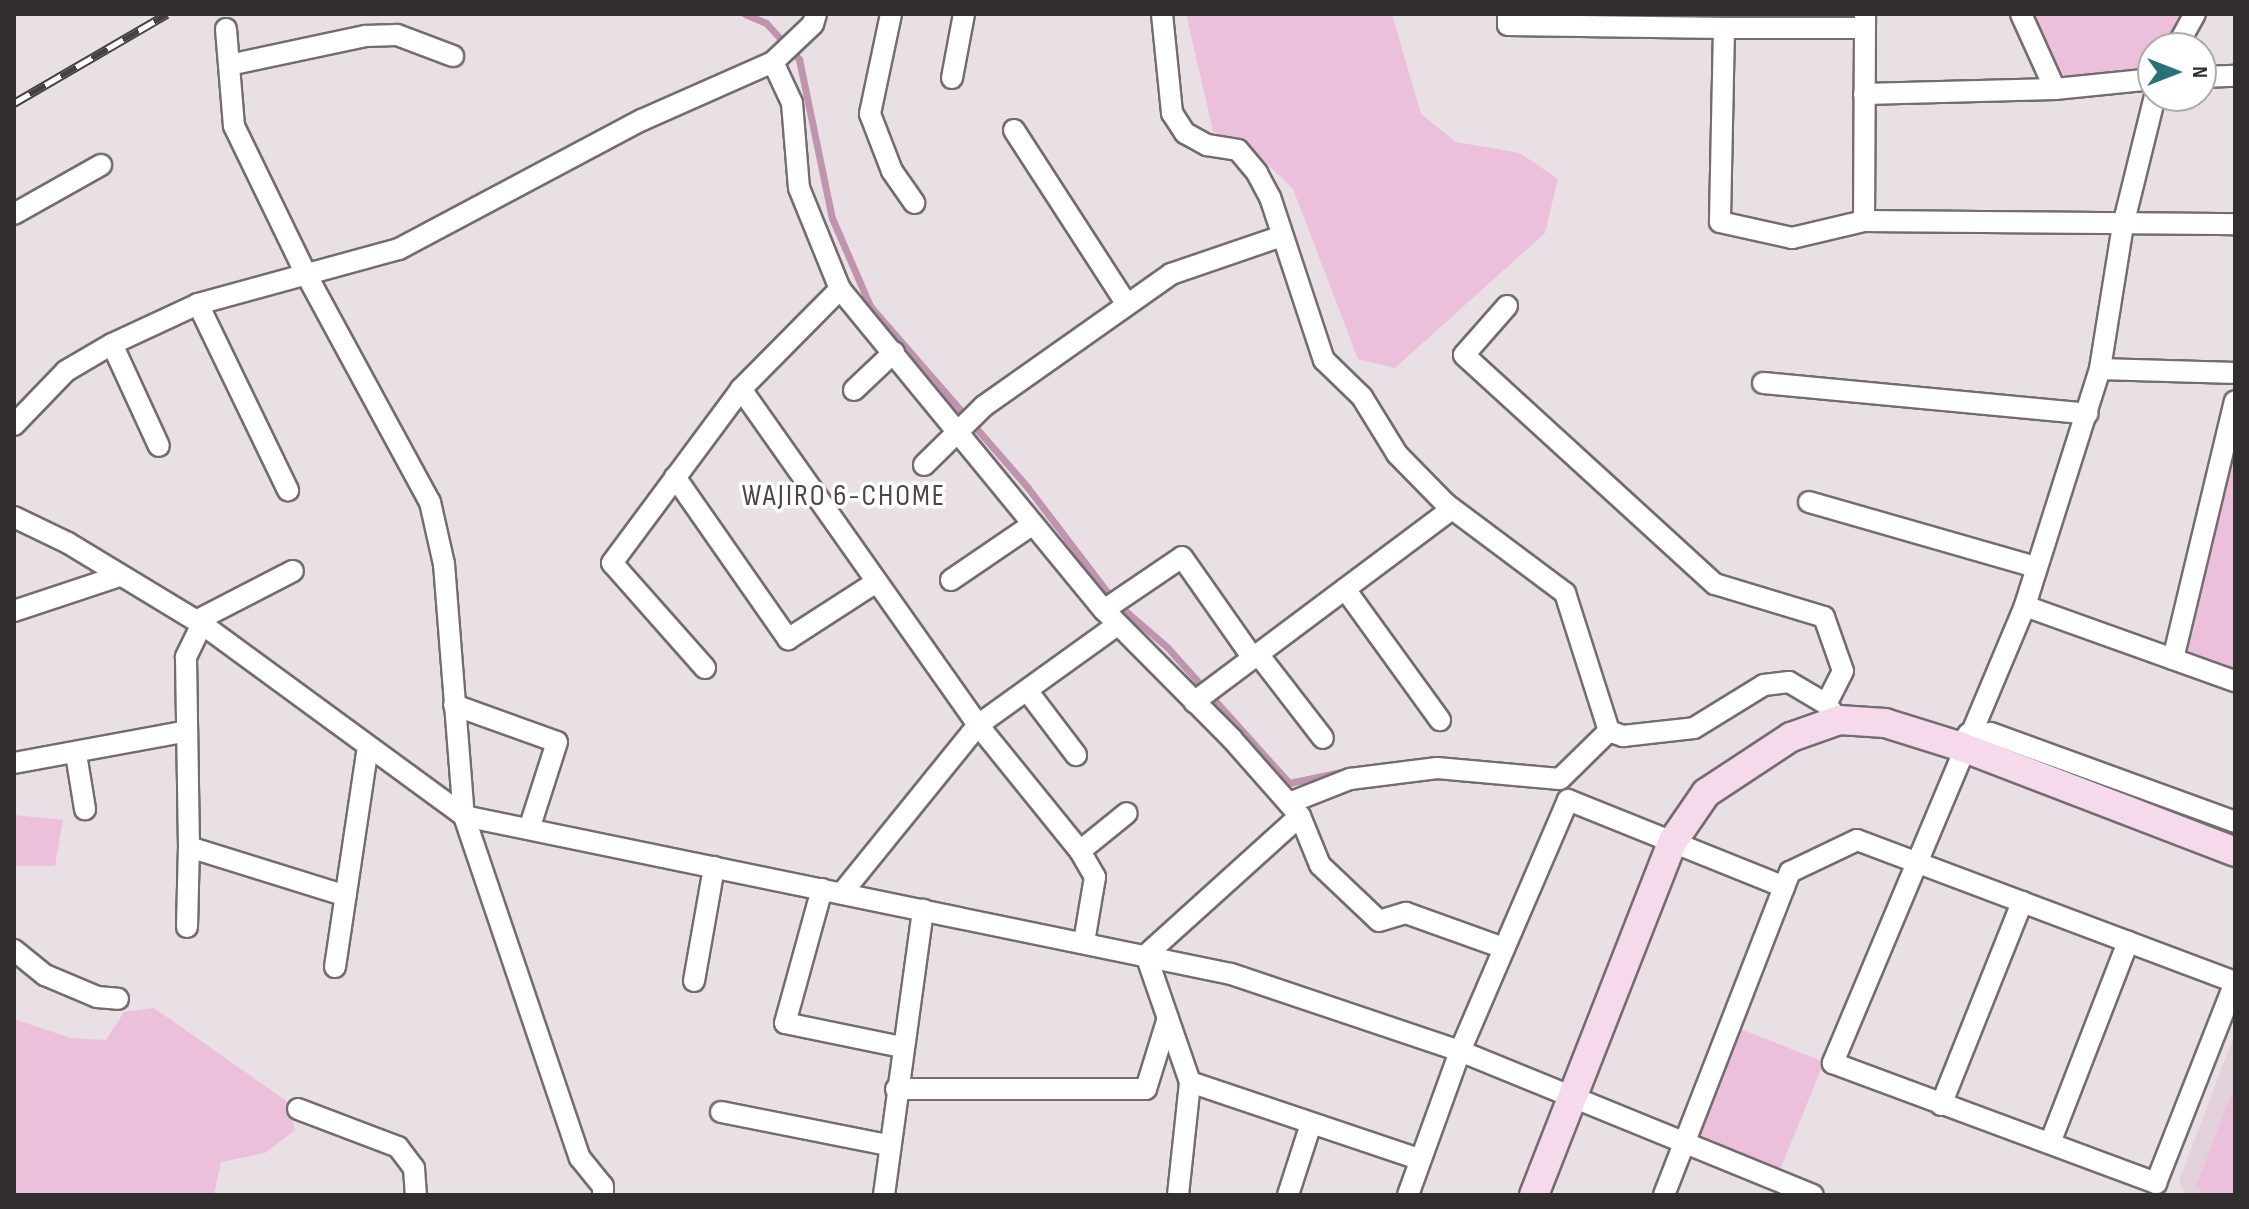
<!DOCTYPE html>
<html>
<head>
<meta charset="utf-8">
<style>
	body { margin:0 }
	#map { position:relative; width:2249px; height:1209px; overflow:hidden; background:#e9e0e5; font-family:"Sofia Sans Condensed",sans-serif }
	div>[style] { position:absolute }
	.built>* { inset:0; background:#e2d1da }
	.green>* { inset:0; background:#ecc0da }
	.stream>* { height:7px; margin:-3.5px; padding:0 3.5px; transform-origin:3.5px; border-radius:3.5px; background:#c094ae }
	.roads { filter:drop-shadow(2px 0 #736c70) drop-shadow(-2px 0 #736c70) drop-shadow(0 2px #736c70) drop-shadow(0 -2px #736c70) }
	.street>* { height:20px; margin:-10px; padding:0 10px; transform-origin:10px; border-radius:10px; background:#fff }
	.secondary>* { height:28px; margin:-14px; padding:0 14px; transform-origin:14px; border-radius:14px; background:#f6d9eb }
	.rail>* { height:9px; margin-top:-4.5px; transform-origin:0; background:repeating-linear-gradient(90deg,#fff 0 18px,#454043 0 36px); box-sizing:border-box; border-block:2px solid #454043 }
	span { translate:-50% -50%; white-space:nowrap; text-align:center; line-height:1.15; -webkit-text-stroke:7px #fff; paint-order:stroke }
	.neighbourhood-label { font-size:30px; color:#4c4549; letter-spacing:2px }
	.frame { position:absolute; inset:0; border:16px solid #322e30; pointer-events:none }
	.north { position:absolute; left:2137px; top:32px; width:80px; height:80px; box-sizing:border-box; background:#fff; border:2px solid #adabac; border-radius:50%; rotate:90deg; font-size:22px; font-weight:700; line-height:32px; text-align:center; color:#322e30 }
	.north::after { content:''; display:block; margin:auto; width:28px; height:36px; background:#287178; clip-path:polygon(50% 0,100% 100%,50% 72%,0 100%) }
</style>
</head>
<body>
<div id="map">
	<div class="built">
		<i style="clip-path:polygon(2235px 1033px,2235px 1195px,2186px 1195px,2179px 1181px)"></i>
	</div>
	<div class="green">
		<i style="clip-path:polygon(1186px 14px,1392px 14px,1421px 114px,1456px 142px,1520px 153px,1558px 179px,1545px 233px,1395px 368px,1358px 359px,1293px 189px,1262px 159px,1213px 131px)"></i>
		<i style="clip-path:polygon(2034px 14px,2181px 14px,2163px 48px,2153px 48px,2152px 71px,2109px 77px,2063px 75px)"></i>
		<i style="clip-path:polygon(2235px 444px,2235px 670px,2184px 652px)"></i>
		<i style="clip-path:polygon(14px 815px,63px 820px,55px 866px,14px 866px)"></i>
		<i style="clip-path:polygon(154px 1008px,288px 1102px,295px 1130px,265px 1153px,221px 1162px,214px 1195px,14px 1195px,14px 1019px,71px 1038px,106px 1040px,124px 1012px)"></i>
		<i style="clip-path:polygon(1738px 1028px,1824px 1062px,1780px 1170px,1694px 1136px)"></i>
		<i style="clip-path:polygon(2235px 1085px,2235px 1195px,2205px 1195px,2196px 1186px)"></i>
	</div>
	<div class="stream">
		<i style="left:745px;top:14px;width:23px;rotate:23deg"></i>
		<i style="left:766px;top:23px;width:49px;rotate:47.5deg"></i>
		<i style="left:799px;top:59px;width:162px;rotate:78.3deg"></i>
		<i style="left:832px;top:218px;width:96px;rotate:66.6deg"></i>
		<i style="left:870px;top:306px;width:241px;rotate:49deg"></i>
		<i style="left:1028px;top:488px;width:143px;rotate:52.7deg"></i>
		<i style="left:1115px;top:602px;width:69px;rotate:40.9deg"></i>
		<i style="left:1167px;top:647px;width:183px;rotate:48.1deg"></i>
		<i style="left:1289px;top:783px;width:67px;rotate:-12deg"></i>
	</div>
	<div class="roads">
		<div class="street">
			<i style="left:891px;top:14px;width:102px;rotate:101.9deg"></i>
			<i style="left:870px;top:114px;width:61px;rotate:68.9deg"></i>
			<i style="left:892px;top:171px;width:39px;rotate:55deg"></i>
			<i style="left:1162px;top:14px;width:100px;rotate:84.2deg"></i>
			<i style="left:1172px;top:113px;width:24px;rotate:57deg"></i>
			<i style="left:1185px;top:133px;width:25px;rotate:29deg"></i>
			<i style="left:1207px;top:145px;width:31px;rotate:9deg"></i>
			<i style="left:1238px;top:150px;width:30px;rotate:50deg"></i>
			<i style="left:1257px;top:173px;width:27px;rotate:62deg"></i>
			<i style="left:1270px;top:197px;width:172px;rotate:71.7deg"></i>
			<i style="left:1324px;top:360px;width:53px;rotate:44.2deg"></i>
			<i style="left:1362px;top:397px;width:67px;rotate:58.4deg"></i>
			<i style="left:1397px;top:454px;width:70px;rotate:45.6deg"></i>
			<i style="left:1446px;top:504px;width:149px;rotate:36.8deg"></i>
			<i style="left:1565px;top:593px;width:145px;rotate:72.3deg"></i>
			<i style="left:1609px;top:731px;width:15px;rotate:20deg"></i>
			<i style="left:1623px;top:736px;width:71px;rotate:-6.4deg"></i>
			<i style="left:1694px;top:728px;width:82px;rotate:-31.6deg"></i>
			<i style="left:1764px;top:685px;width:25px;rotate:-7deg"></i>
			<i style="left:1789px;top:682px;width:43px;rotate:30.7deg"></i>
			<i style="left:1826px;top:704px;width:21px;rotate:51deg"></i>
			<i style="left:1508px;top:14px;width:11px;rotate:90deg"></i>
			<i style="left:1508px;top:25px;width:216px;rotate:0.8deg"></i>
			<i style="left:1724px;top:28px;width:194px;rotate:91.2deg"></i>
			<i style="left:1720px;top:222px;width:74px;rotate:12.5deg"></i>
			<i style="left:1792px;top:238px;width:74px;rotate:-13.3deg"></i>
			<i style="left:1864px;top:221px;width:371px;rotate:0.5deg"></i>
			<i style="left:2021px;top:14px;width:82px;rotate:65.6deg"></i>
			<i style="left:1724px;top:28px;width:141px"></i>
			<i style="left:226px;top:29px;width:97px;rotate:85.3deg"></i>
			<i style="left:234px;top:126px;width:165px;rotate:64.1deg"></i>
			<i style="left:306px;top:274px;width:260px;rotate:61.5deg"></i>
			<i style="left:430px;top:502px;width:64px;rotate:77.3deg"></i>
			<i style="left:444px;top:564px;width:253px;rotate:85.5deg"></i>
			<i style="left:464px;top:816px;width:361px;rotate:71.3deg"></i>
			<i style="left:580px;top:1158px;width:36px;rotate:51deg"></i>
			<i style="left:603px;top:1186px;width:9px;rotate:90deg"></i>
			<i style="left:2176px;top:48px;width:39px;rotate:-61deg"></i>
			<i style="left:773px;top:62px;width:45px;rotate:65.1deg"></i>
			<i style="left:792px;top:103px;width:85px;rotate:85.3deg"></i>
			<i style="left:799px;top:188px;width:109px;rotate:67.9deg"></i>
			<i style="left:840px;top:289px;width:416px;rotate:50.6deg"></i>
			<i style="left:1104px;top:610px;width:182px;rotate:45.2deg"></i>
			<i style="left:1232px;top:739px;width:103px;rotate:48.6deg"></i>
			<i style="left:1300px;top:816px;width:53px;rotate:67.8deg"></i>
			<i style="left:1320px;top:865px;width:81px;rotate:43.5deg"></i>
			<i style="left:1379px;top:921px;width:28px;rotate:-17deg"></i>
			<i style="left:1406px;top:913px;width:104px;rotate:19.7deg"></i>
			<i style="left:229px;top:65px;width:140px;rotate:-12deg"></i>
			<i style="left:366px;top:36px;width:31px;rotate:-2deg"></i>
			<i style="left:397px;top:35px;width:60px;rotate:20.6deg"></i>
			<i style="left:2201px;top:77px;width:34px;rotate:-2deg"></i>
			<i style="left:952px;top:78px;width:65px;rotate:-79.4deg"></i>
			<i style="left:1864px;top:94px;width:191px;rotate:-1.5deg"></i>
			<i style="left:2055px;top:89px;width:99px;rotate:-5.8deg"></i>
			<i style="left:2155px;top:96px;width:133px;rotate:103.9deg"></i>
			<i style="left:2123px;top:225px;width:146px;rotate:99.1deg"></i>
			<i style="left:2100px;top:369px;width:249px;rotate:107.6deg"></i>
			<i style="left:2025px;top:606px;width:496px;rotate:112.8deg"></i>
			<i style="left:1833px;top:1063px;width:345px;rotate:20.4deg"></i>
			<i style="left:2156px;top:1183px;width:216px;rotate:-68.5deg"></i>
			<i style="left:1014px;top:130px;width:208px;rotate:57.1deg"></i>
			<i style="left:14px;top:214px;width:100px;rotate:-29.4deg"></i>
			<i style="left:1864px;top:221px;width:207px;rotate:-89.7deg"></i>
			<i style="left:198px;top:304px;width:207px;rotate:64.2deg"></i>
			<i style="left:1507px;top:306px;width:65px;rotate:131.3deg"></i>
			<i style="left:1464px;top:355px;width:340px;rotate:42.4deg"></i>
			<i style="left:1715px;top:584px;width:114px;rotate:16.8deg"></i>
			<i style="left:1824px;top:617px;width:57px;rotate:70.6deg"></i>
			<i style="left:1843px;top:671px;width:37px;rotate:117deg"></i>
			<i style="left:112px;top:344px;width:112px;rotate:65.3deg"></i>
			<i style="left:2100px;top:369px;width:135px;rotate:1.7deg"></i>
			<i style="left:1763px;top:383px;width:326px;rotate:5.4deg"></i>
			<i style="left:741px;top:389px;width:411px;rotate:54.8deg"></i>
			<i style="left:978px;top:725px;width:162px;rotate:51deg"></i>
			<i style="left:1080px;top:851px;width:30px;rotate:60deg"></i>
			<i style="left:1095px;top:877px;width:66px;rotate:99.6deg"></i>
			<i style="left:854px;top:390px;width:55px;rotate:-43.5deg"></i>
			<i style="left:14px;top:425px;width:75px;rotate:-46.1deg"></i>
			<i style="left:66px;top:371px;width:53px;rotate:-30.4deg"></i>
			<i style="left:112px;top:344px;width:95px;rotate:-24.9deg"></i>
			<i style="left:198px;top:304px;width:208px;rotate:-15.3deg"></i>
			<i style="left:399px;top:249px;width:275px;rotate:-28deg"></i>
			<i style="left:642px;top:120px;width:143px;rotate:-23.9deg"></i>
			<i style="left:773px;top:62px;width:55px;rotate:-43.5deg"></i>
			<i style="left:813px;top:24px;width:10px;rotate:-73deg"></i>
			<i style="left:924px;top:465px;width:84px;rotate:-44.5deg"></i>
			<i style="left:984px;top:406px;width:229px;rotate:-35.2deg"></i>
			<i style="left:1171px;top:274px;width:117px;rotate:-18.9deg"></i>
			<i style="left:675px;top:477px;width:198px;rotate:55.1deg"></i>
			<i style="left:788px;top:639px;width:103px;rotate:-32.8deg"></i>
			<i style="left:1809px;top:502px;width:236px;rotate:16deg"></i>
			<i style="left:14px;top:517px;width:60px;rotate:25.7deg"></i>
			<i style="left:68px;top:543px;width:157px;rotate:31.2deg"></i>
			<i style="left:202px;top:624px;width:325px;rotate:36.2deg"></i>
			<i style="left:464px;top:816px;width:783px;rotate:11.64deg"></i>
			<i style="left:1231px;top:974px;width:242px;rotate:18.6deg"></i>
			<i style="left:1460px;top:1051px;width:381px;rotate:22.2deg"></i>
			<i style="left:951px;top:580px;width:99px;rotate:-34.3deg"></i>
			<i style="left:1345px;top:589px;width:162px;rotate:54.1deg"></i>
			<i style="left:2025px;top:606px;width:223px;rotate:19.7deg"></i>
			<i style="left:1104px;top:610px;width:94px;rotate:-34.2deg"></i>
			<i style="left:1182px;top:557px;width:123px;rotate:54.9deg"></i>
			<i style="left:14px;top:611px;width:111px;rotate:-18.4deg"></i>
			<i style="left:196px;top:621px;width:109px;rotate:-27.3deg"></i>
			<i style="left:202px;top:624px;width:37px;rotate:116deg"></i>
			<i style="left:186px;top:657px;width:190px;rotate:89.1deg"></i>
			<i style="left:189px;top:847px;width:164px;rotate:17.3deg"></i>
			<i style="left:1258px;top:654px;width:106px;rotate:52.3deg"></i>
			<i style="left:2173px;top:659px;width:265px;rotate:-76.5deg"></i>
			<i style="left:705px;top:668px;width:140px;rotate:-131.5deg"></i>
			<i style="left:612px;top:563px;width:217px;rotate:-53.4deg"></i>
			<i style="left:741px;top:389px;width:141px;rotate:-45.3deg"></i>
			<i style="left:1029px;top:693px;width:78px;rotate:52.8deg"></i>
			<i style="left:1194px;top:702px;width:322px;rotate:-36.8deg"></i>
			<i style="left:454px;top:705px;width:109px;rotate:19.8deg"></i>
			<i style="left:557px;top:742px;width:91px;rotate:107.8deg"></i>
			<i style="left:1968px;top:734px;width:23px;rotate:-2deg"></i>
			<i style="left:1991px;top:733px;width:260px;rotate:20deg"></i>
			<i style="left:76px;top:754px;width:56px;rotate:80.7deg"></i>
			<i style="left:14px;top:763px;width:172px;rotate:-10.4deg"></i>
			<i style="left:1289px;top:803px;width:66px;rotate:-21.5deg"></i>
			<i style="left:1350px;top:779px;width:88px;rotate:-7.2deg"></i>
			<i style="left:1437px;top:768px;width:123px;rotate:5.1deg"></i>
			<i style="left:1560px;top:779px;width:69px;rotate:-44.4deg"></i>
			<i style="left:1080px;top:851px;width:60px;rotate:-39deg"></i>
			<i style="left:822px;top:889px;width:139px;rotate:105.4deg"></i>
			<i style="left:785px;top:1023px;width:119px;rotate:11.6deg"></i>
			<i style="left:842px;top:893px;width:216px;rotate:-51deg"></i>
			<i style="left:978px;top:725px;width:171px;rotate:-35.7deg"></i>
			<i style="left:187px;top:927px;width:80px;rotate:-88.6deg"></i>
			<i style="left:14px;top:950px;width:40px;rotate:39deg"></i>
			<i style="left:45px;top:975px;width:56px;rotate:22.9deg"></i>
			<i style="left:97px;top:997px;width:21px;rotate:5deg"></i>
			<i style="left:335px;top:967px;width:222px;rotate:-81.5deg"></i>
			<i style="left:694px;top:981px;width:116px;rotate:-80deg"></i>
			<i style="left:1190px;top:1082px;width:242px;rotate:18.6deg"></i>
			<i style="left:896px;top:1089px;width:250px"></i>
			<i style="left:1146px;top:1089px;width:74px;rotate:-72.8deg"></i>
			<i style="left:1941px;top:1105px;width:219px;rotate:-68.2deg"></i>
			<i style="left:298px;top:1109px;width:107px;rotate:20.8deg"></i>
			<i style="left:398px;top:1147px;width:26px;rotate:53deg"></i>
			<i style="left:414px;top:1168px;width:27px;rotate:86deg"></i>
			<i style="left:721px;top:1112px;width:170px;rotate:11.2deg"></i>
			<i style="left:2050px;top:1143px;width:216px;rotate:-68.8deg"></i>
			<i style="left:884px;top:1195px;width:288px;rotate:-82.2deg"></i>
			<i style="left:1178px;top:1195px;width:114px;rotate:-83.9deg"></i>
			<i style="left:1190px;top:1082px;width:134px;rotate:-109.1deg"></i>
			<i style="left:1146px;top:955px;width:207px;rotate:-42.1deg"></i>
			<i style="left:1288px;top:1195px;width:75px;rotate:-72.1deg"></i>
			<i style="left:1408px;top:1195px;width:153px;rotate:-70.1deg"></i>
			<i style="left:1460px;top:1051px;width:273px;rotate:-66.7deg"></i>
			<i style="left:1568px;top:800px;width:233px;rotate:21.9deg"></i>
			<i style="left:1664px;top:1195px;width:347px;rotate:-68.7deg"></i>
			<i style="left:1790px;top:872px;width:74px;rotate:-25.5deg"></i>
			<i style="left:1857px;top:840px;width:404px;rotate:20.6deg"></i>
		</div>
		<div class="secondary">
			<i style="left:1534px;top:1195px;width:380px;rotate:-68.6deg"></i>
			<i style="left:1673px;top:841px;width:58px;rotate:-55.5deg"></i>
			<i style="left:1706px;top:793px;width:102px;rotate:-33.4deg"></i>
			<i style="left:1791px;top:737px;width:51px;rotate:-19.5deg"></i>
			<i style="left:1839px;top:720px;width:46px;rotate:3.7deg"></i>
			<i style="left:1885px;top:723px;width:81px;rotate:17.3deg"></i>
			<i style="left:1962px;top:747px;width:292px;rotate:21deg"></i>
		</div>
	</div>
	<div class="rail">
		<i style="left:14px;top:103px;width:177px;rotate:-30.2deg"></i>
	</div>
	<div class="neighbourhood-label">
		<span style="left:844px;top:496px">WAJIRO 6-CHOME</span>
	</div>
	<div class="frame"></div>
	<div class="north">N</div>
</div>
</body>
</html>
